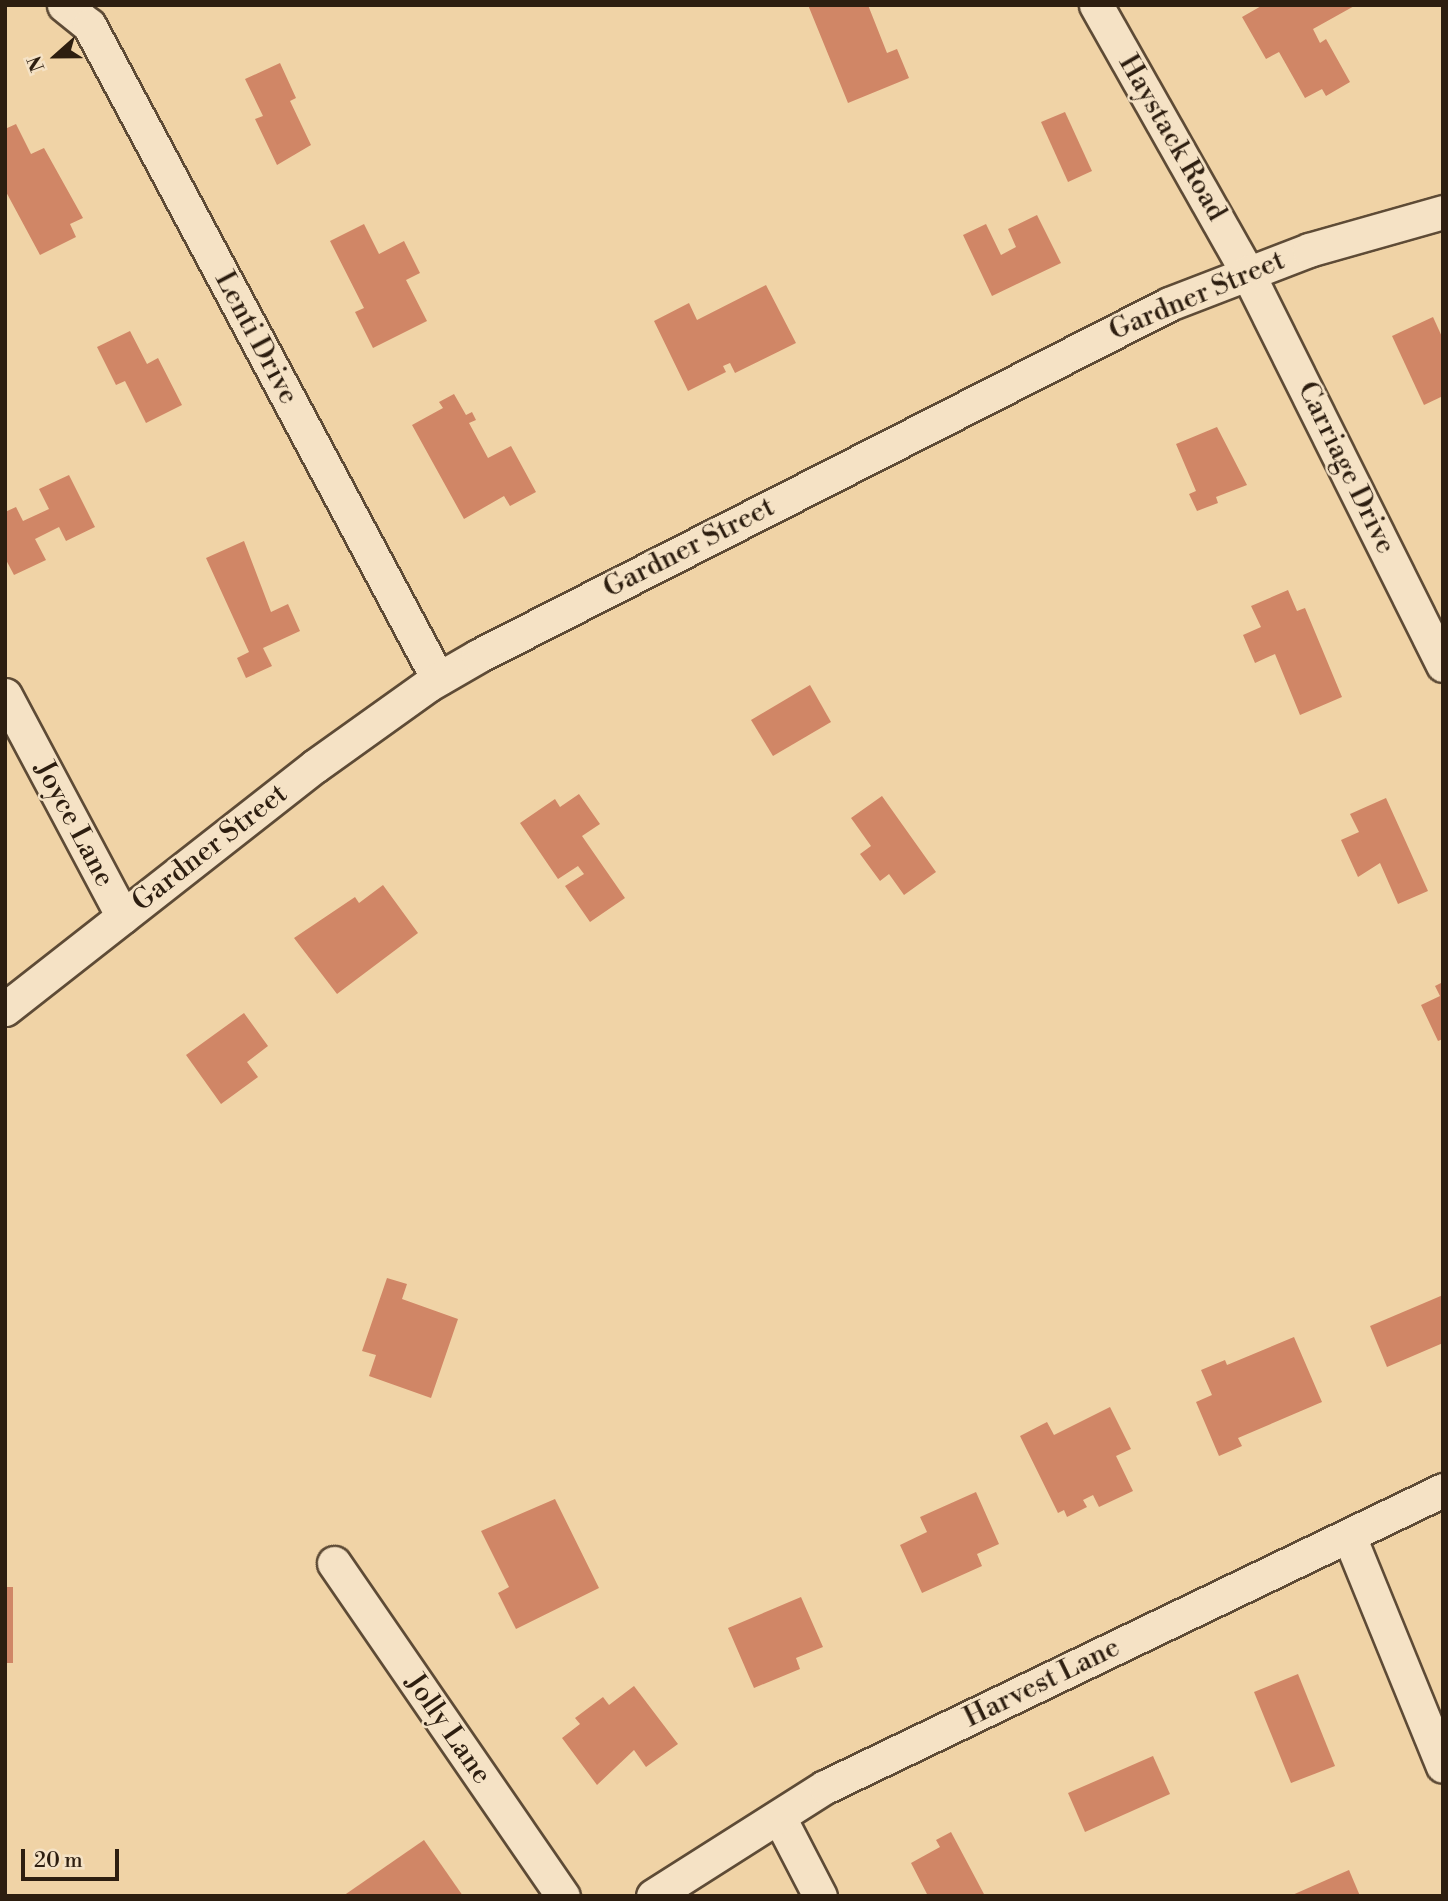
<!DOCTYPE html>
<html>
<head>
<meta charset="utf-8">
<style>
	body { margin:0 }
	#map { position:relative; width:1448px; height:1901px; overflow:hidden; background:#f0d3a6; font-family:"Libre Bodoni",serif }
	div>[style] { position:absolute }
	.building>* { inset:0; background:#d08666 }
	.roads { filter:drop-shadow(2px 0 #5e4b36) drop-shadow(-2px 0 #5e4b36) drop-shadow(0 2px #5e4b36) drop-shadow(0 -2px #5e4b36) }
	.minor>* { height:33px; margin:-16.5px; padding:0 16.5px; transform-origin:16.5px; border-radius:16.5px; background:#f5e2c5 }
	span { translate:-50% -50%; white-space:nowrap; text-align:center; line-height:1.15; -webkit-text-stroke:5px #f5e2c5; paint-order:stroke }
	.street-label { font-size:28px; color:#2d1e10 }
	.frame { position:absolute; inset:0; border:7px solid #2d1e10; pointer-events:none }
	.north { position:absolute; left:21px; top:21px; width:70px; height:70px; -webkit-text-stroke:5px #f5e2c5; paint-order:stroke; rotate:249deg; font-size:19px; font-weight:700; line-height:28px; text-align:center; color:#2d1e10 }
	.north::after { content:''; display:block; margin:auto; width:24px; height:32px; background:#2d1e10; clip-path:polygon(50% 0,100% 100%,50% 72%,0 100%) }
	.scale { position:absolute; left:21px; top:1849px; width:98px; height:32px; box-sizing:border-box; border:4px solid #2d1e10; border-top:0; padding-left:9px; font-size:21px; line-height:24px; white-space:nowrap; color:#2d1e10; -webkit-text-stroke:5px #f5e2c5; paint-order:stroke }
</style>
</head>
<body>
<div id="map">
	<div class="building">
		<i style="clip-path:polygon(808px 5px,868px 5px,887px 53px,897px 49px,909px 78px,848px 103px)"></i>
		<i style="clip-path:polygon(1263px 5px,1356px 5px,1313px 29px,1320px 43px,1326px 39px,1350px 82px,1326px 96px,1322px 89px,1305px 98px,1279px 52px,1266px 59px,1242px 17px)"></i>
		<i style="clip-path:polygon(280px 63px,296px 98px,290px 101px,311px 145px,277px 165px,255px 119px,263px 116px,245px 79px)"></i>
		<i style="clip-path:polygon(1065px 112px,1092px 171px,1068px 182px,1041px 122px)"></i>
		<i style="clip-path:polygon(16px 124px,31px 154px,44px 148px,83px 218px,70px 224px,76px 237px,40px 255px,5px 190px,5px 129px)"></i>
		<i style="clip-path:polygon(1037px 215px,1061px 263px,992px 296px,963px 235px,986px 224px,1001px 255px,1016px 247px,1008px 229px)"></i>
		<i style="clip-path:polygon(364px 224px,379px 254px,404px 241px,420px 273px,406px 280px,427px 321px,373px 348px,355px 312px,364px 308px,330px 241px)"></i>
		<i style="clip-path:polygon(766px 285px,796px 343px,735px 373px,730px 363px,723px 366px,726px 372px,688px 391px,654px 321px,689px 303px,697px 320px)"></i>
		<i style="clip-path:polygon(1433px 317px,1443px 339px,1443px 396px,1424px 405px,1392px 336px)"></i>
		<i style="clip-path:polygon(130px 331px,147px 364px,158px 358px,182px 405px,146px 423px,125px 381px,116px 385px,97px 347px)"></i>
		<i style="clip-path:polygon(454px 394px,466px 415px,472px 412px,476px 420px,469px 423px,488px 458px,511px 446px,536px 492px,510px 506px,504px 496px,464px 519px,412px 425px,443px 408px,439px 402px)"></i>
		<i style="clip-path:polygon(1217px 427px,1247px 485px,1216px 497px,1218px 503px,1197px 511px,1189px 494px,1196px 491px,1176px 444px)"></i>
		<i style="clip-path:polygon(69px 475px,95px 527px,66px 541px,59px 527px,35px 539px,46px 560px,14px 575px,5px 558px,5px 512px,16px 507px,23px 521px,49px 509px,39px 489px)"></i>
		<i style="clip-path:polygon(244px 541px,271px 612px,288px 604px,300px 631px,263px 648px,272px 666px,246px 678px,237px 658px,249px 652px,206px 558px)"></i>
		<i style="clip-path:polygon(1288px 590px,1297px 611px,1305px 608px,1342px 697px,1300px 715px,1275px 654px,1255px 663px,1243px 635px,1261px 627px,1251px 606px)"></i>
		<i style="clip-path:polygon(810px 685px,831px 722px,773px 756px,751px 720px)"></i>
		<i style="clip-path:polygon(579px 794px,600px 824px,582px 836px,625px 898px,590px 922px,565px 886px,584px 874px,578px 866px,558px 879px,520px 823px,555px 799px,560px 807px)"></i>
		<i style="clip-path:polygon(882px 796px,936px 872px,904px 895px,889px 874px,880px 881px,860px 854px,871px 846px,851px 818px)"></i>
		<i style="clip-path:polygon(1386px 798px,1428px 891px,1398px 904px,1380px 863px,1358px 877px,1341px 840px,1359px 832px,1350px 814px)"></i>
		<i style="clip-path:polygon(383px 885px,418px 933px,337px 994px,294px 938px,355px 897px,359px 903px)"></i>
		<i style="clip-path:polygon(1443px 982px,1443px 1039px,1438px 1041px,1421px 1005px,1440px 996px,1435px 986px)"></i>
		<i style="clip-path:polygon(244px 1013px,268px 1046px,247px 1062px,258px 1077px,221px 1104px,186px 1055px)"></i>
		<i style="clip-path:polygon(387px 1278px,407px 1284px,402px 1299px,458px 1319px,431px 1398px,369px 1376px,376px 1355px,362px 1351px)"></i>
		<i style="clip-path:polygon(1443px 1295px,1443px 1343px,1387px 1367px,1370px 1326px)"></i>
		<i style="clip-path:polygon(1294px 1337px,1322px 1402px,1238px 1438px,1242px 1446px,1219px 1456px,1196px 1402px,1212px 1395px,1201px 1370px,1225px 1360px,1227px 1365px)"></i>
		<i style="clip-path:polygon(1110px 1407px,1131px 1449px,1116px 1456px,1133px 1491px,1099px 1507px,1093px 1495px,1083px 1500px,1087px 1507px,1067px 1517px,1064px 1510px,1058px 1513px,1020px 1436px,1047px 1422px,1054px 1435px)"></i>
		<i style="clip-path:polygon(976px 1492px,999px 1544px,977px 1554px,982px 1566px,922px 1593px,900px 1545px,927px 1532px,920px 1517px)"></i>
		<i style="clip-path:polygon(555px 1499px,599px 1588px,516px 1629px,498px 1593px,509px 1587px,481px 1531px)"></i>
		<i style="clip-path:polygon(5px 1587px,13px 1587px,13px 1663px,5px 1663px)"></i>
		<i style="clip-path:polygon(801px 1597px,823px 1647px,796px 1658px,800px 1669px,754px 1688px,728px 1628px)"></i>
		<i style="clip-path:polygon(1298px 1674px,1335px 1766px,1291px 1783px,1254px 1692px)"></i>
		<i style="clip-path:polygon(634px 1686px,678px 1744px,646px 1767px,634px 1750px,597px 1785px,562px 1738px,580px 1724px,575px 1718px,603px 1697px,609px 1705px)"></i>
		<i style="clip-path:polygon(1153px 1756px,1170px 1794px,1085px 1832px,1068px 1793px)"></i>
		<i style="clip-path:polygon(951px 1832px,985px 1896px,928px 1896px,911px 1863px,940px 1847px,936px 1840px)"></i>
		<i style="clip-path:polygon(424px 1840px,463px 1896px,343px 1896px)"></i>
		<i style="clip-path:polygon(1349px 1870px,1360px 1896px,1290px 1896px)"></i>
	</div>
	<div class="roads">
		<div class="minor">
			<i style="left:64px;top:5px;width:32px;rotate:39deg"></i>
			<i style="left:89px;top:25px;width:741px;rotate:61.91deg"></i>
			<i style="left:1096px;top:5px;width:307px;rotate:60.5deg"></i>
			<i style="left:1247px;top:272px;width:439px;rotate:63.5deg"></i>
			<i style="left:5px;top:695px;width:251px;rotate:62deg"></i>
			<i style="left:5px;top:1009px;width:394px;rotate:-38.1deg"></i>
			<i style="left:315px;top:766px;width:139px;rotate:-35.6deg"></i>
			<i style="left:428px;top:685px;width:58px;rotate:-30.1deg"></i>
			<i style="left:478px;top:656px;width:775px;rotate:-26.99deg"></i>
			<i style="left:1169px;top:304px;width:150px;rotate:-21.1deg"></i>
			<i style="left:1309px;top:250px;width:139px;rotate:-15.8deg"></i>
			<i style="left:1349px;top:1536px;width:248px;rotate:67.8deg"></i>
			<i style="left:334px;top:1563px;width:404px;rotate:55.5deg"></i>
			<i style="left:779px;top:1817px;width:89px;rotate:62.6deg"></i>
			<i style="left:653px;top:1896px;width:204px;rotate:-32.4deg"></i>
			<i style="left:825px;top:1787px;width:686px;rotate:-25.67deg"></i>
		</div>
	</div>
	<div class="street-label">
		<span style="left:1172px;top:138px;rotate:60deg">Haystack Road</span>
		<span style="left:1197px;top:296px;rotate:-23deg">Gardner Street</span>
		<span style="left:256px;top:338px;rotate:62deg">Lenti Drive</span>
		<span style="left:1346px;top:468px;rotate:64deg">Carriage Drive</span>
		<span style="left:689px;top:548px;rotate:-27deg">Gardner Street</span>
		<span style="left:74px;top:824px;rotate:62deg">Joyce Lane</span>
		<span style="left:210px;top:848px;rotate:-38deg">Gardner Street</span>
		<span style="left:1042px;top:1683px;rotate:-26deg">Harvest Lane</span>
		<span style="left:448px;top:1729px;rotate:55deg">Jolly Lane</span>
	</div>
	<div class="frame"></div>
	<div class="north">N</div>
	<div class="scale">20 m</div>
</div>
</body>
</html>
